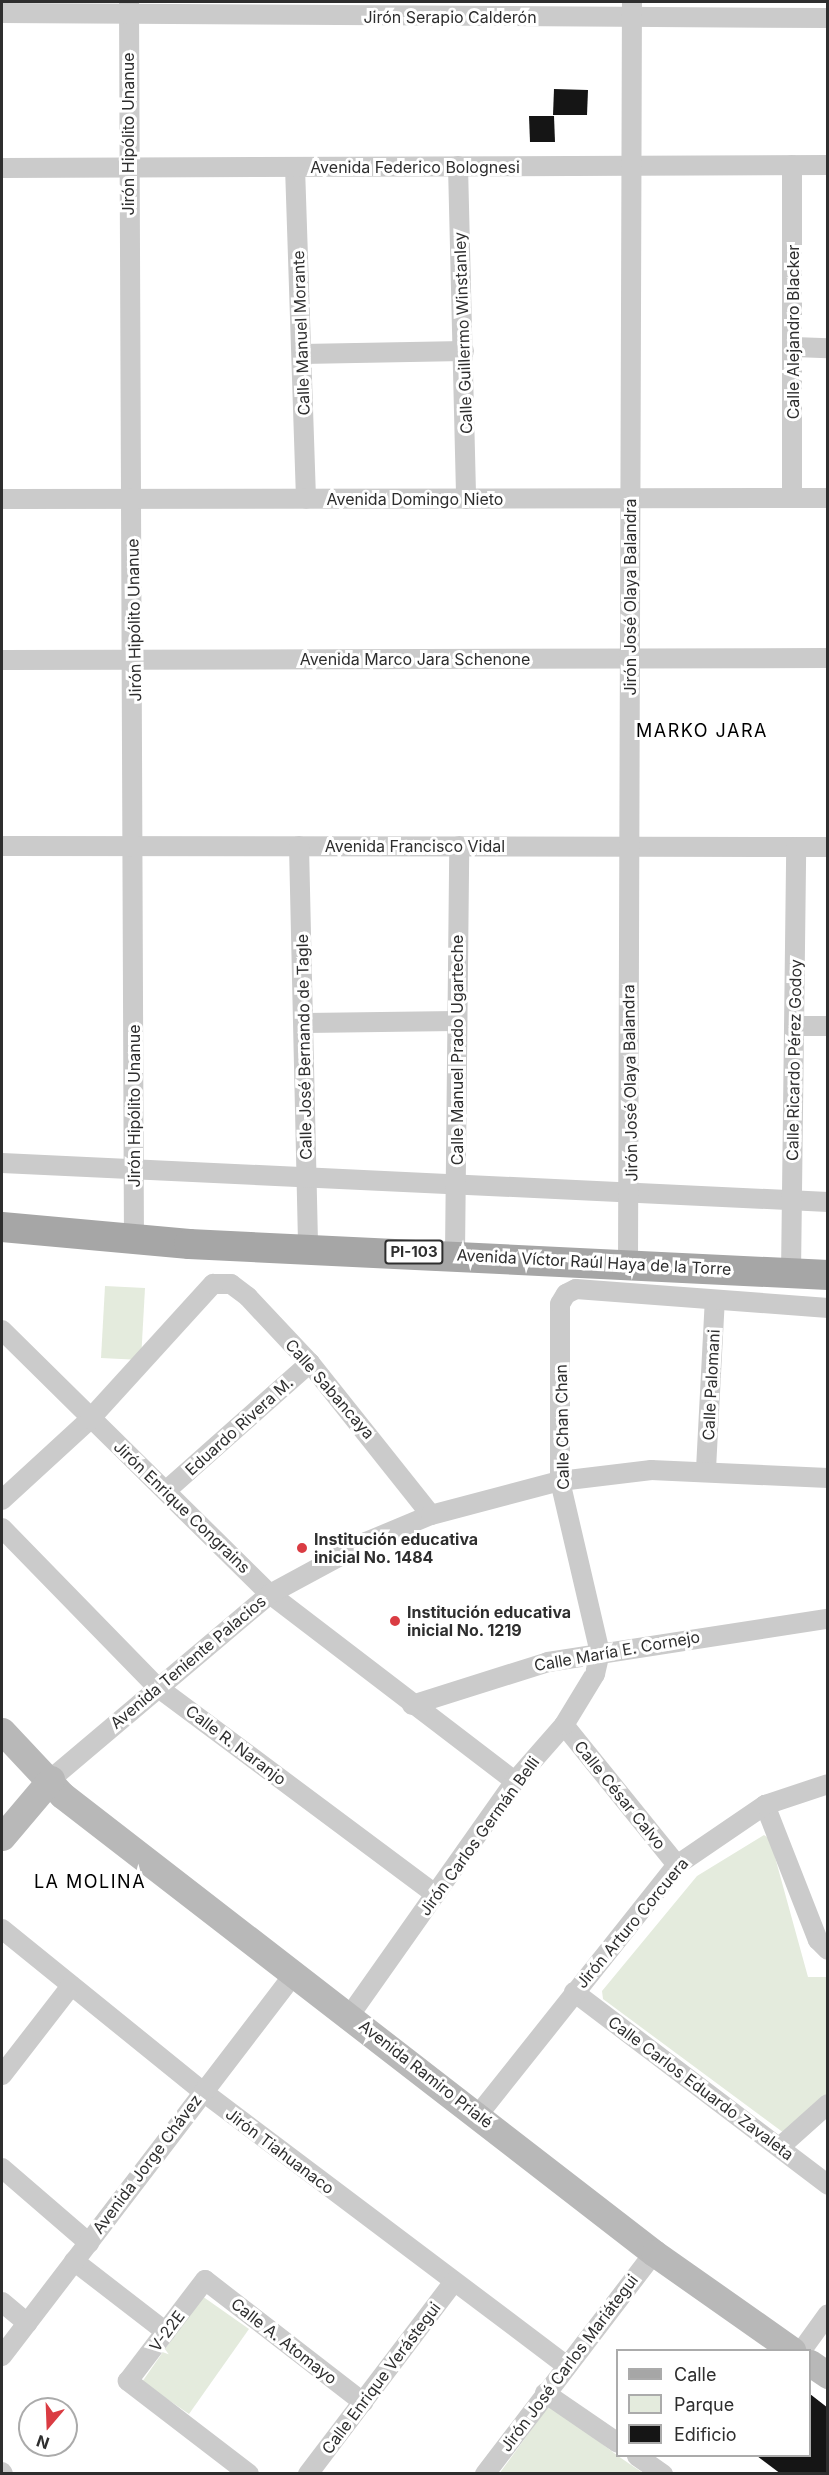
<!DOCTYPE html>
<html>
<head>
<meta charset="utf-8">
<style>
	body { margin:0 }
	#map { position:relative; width:829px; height:2475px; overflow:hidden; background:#fff; font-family:Inter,sans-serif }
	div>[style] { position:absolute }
	.green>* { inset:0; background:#e4ebdd }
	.building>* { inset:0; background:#151515 }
	.street>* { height:20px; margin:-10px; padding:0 10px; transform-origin:10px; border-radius:10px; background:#cbcbcb }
	.secondary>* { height:27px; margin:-13.5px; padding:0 13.5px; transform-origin:13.5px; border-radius:13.5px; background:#b8b8b8 }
	.primary>* { height:30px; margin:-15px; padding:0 15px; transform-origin:15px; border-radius:15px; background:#a6a6a6 }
	.dots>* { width:16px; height:16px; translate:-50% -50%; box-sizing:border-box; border:3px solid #fff; border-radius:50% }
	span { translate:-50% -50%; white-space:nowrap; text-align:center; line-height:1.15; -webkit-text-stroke:6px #fff; paint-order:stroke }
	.shield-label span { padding:2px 4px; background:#fff; border:2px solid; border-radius:4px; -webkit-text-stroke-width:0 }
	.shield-label { font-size:15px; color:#2e2e2e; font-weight:700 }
	.street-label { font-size:16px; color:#2e2e2e }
	.poi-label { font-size:16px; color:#2e2e2e; font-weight:700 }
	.left { translate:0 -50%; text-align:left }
	.neighbourhood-label { font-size:18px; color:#000; letter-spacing:1.5px }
	.frame { position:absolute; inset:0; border:3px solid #2e2e2e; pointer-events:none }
	.legend { position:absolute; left:616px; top:2349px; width:195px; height:108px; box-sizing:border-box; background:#fff; border:2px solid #ababab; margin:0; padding:8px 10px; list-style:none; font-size:18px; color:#2e2e2e }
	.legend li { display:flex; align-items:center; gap:12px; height:30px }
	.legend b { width:30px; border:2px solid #ababab }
	.north { position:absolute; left:18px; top:2397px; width:60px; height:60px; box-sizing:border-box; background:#fff; border:2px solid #ababab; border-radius:50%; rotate:199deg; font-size:16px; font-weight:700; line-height:24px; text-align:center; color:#2e2e2e }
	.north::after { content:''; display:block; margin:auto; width:21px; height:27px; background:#da3c43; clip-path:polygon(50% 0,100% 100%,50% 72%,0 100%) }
</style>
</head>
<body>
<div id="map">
	<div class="green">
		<i style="clip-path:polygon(105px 1286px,145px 1288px,141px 1360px,101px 1358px)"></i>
		<i style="clip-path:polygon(764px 1835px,770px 1839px,808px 1977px,827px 1977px,827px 2114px,788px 2136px,603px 1999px,602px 1991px,697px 1876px)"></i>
		<i style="clip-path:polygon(202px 2296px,249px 2329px,189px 2414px,142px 2382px)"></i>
		<i style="clip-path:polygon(550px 2404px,618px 2456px,643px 2473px,499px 2474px)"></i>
	</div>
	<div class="building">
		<i style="clip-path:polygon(554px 89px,588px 90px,587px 115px,553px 115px)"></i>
		<i style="clip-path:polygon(529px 116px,554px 116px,555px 142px,530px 142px)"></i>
		<i style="clip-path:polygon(810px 2394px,828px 2408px,828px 2474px,781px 2474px,757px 2456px,810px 2456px)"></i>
	</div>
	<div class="street">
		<i style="left:129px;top:2px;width:1237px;rotate:89.77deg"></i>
		<i style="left:2px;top:13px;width:826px;rotate:0.35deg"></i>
		<i style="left:458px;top:166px;width:333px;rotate:88.6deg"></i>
		<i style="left:295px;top:167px;width:332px;rotate:88.1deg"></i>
		<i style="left:2px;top:168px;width:826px;rotate:-0.21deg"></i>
		<i style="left:794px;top:347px;width:34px;rotate:2deg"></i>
		<i style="left:302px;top:354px;width:162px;rotate:-1.1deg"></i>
		<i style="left:792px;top:498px;width:333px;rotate:-90deg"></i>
		<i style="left:2px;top:499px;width:826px;rotate:-0.07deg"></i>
		<i style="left:2px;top:660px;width:826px;rotate:-0.14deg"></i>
		<i style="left:2px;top:846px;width:826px;rotate:0.07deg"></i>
		<i style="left:299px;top:846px;width:402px;rotate:88.7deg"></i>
		<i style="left:306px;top:1023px;width:150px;rotate:-0.8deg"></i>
		<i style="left:794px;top:1026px;width:34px"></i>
		<i style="left:2px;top:1163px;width:827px;rotate:2.7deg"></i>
		<i style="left:455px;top:1254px;width:408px;rotate:-89.4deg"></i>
		<i style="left:628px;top:1265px;width:1263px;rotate:-89.82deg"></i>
		<i style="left:791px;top:1274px;width:427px;rotate:-89.3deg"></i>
		<i style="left:2px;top:1330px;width:376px;rotate:44.6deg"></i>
		<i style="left:270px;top:1594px;width:308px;rotate:37.4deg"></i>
		<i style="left:706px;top:1469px;width:169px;rotate:-87deg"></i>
		<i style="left:168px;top:1489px;width:190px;rotate:-41.6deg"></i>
		<i style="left:2px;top:1500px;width:120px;rotate:-42.6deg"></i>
		<i style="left:90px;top:1419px;width:183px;rotate:-47.7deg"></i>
		<i style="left:213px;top:1284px;width:18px"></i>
		<i style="left:231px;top:1284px;width:21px;rotate:37deg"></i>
		<i style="left:248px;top:1297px;width:91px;rotate:46.8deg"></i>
		<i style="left:310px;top:1363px;width:194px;rotate:51.5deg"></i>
		<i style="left:2px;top:1528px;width:221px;rotate:45.7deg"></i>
		<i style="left:156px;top:1686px;width:348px;rotate:36.7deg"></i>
		<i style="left:412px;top:1705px;width:143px;rotate:-17.5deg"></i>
		<i style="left:548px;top:1662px;width:282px;rotate:-8.8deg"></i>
		<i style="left:564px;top:1725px;width:180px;rotate:51.1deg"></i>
		<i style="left:51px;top:1779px;width:287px;rotate:-40.2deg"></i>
		<i style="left:270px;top:1594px;width:109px;rotate:-28.4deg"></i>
		<i style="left:366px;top:1542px;width:70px;rotate:-22.6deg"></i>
		<i style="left:431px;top:1515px;width:133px;rotate:-14.8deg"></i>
		<i style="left:560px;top:1481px;width:92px;rotate:-6.9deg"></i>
		<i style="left:651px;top:1470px;width:177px;rotate:2.6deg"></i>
		<i style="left:765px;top:1805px;width:145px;rotate:68.6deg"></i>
		<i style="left:818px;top:1940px;width:14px;rotate:45deg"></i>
		<i style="left:2px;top:1929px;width:257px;rotate:39deg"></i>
		<i style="left:202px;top:2091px;width:456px;rotate:37deg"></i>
		<i style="left:574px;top:1992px;width:319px;rotate:37.2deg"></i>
		<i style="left:350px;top:2015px;width:286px;rotate:-54.8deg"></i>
		<i style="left:515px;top:1781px;width:74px;rotate:-48.8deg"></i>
		<i style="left:564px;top:1725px;width:60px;rotate:-58.7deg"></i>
		<i style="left:595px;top:1674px;width:22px;rotate:-77deg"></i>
		<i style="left:600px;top:1653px;width:177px;rotate:-103.1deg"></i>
		<i style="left:560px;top:1481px;width:177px;rotate:-90deg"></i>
		<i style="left:560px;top:1304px;width:12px;rotate:-59deg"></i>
		<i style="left:566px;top:1294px;width:11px;rotate:-27deg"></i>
		<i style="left:576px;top:1289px;width:253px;rotate:4.3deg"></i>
		<i style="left:2px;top:2075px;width:113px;rotate:-52.2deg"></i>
		<i style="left:478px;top:2115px;width:320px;rotate:-51.5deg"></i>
		<i style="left:677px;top:1865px;width:107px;rotate:-34.3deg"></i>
		<i style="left:765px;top:1805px;width:66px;rotate:-18.4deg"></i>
		<i style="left:781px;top:2146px;width:63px;rotate:-41.8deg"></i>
		<i style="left:2px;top:2168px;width:115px;rotate:40.8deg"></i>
		<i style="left:74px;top:2261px;width:116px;rotate:37.7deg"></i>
		<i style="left:2px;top:2302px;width:33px;rotate:40deg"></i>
		<i style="left:802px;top:2350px;width:44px;rotate:-54.2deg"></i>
		<i style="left:2px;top:2356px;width:481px;rotate:-52.6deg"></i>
		<i style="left:545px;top:2393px;width:88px;rotate:34.4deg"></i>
		<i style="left:637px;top:2456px;width:32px;rotate:35deg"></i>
		<i style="left:2px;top:2472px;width:2px;rotate:63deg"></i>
		<i style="left:249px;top:2474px;width:153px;rotate:-142.5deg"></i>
		<i style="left:128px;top:2381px;width:127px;rotate:-52.7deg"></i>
		<i style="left:205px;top:2280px;width:200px;rotate:37.7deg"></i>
		<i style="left:308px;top:2474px;width:241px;rotate:-52.8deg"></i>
		<i style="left:485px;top:2474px;width:278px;rotate:-52.6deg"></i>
	</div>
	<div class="secondary">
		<i style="left:2px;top:1731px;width:88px;rotate:46.8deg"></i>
		<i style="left:62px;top:1795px;width:748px;rotate:37.73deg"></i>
		<i style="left:654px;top:2253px;width:169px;rotate:35.1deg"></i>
		<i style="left:2px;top:1837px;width:76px;rotate:-49.8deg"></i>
		<i style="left:810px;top:2363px;width:22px;rotate:34deg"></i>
	</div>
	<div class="primary">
		<i style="left:2px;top:1227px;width:188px;rotate:5.2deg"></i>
		<i style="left:189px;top:1244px;width:640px;rotate:2.78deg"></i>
	</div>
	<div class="dots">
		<i style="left:302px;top:1548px;background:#da3c43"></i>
		<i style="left:395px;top:1621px;background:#da3c43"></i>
	</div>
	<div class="shield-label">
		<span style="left:414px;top:1252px">PI-103</span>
	</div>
	<div class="street-label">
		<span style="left:450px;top:17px">Jirón Serapio Calderón</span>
		<span style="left:128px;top:134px;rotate:-90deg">Jirón Hipólito Unanue</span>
		<span style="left:415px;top:167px">Avenida Federico Bolognesi</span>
		<span style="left:793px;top:332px;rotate:-90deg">Calle Alejandro Blacker</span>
		<span style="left:301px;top:333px;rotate:-92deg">Calle Manuel Morante</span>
		<span style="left:463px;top:333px;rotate:-92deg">Calle Guillermo Winstanley</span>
		<span style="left:415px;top:499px">Avenida Domingo Nieto</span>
		<span style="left:630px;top:597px;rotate:-90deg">Jirón José Olaya Balandra</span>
		<span style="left:134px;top:620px;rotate:-91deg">Jirón Hipólito Unanue</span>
		<span style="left:415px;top:659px">Avenida Marco Jara Schenone</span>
		<span style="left:415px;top:846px">Avenida Francisco Vidal</span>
		<span style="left:304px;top:1047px;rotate:-91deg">Calle José Bernando de Tagle</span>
		<span style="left:457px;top:1050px;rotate:-90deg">Calle Manuel Prado Ugarteche</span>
		<span style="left:794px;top:1060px;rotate:-89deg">Calle Ricardo Pérez Godoy</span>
		<span style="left:630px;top:1083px;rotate:-91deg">Jirón José Olaya Balandra</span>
		<span style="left:134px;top:1106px;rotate:-90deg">Jirón Hipólito Unanue</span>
		<span style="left:594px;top:1262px;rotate:3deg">Avenida Víctor Raúl Haya de la Torre</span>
		<span style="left:711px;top:1385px;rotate:-87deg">Calle Palomani</span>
		<span style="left:330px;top:1389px;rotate:49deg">Calle Sabancaya</span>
		<span style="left:239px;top:1426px;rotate:-42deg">Eduardo Rivera M.</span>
		<span style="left:562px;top:1427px;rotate:-91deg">Calle Chan Chan</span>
		<span style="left:182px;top:1507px;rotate:44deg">Jirón Enrique Congrains</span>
		<span style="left:617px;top:1651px;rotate:-10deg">Calle María E. Cornejo</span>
		<span style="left:188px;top:1662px;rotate:-40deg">Avenida Teniente Palacios</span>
		<span style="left:236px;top:1745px;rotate:37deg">Calle R. Naranjo</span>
		<span style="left:620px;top:1795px;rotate:51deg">Calle César Calvo</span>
		<span style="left:479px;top:1836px;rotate:-54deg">Jirón Carlos Germán Belli</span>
		<span style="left:632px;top:1923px;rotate:-50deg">Jirón Arturo Corcuera</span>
		<span style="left:426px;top:2074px;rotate:38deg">Avenida Ramiro Prialé</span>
		<span style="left:701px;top:2088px;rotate:37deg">Calle Carlos Eduardo Zavaleta</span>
		<span style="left:280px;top:2151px;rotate:37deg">Jirón Tiahuanaco</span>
		<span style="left:147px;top:2164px;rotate:-53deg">Avenida Jorge Chávez</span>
		<span style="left:167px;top:2331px;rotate:-53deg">V-22E</span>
		<span style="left:284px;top:2341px;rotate:38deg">Calle A. Atomayo</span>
		<span style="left:569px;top:2363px;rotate:-53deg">Jirón José Carlos Mariátegui</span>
		<span style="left:381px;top:2378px;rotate:-53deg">Calle Enrique Verástegui</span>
	</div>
	<div class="poi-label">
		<span class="left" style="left:314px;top:1548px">Institución educativa<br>inicial No. 1484</span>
		<span class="left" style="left:407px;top:1621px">Institución educativa<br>inicial No. 1219</span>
	</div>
	<div class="neighbourhood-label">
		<span style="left:702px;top:731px">MARKO JARA</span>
		<span style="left:90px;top:1882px">LA MOLINA</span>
	</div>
	<div class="frame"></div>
	<ul class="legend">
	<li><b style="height:8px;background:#a6a6a6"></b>Calle</li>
	<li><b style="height:16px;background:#e4ebdd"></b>Parque</li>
	<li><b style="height:16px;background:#151515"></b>Edificio</li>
	</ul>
	<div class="north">N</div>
</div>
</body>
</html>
